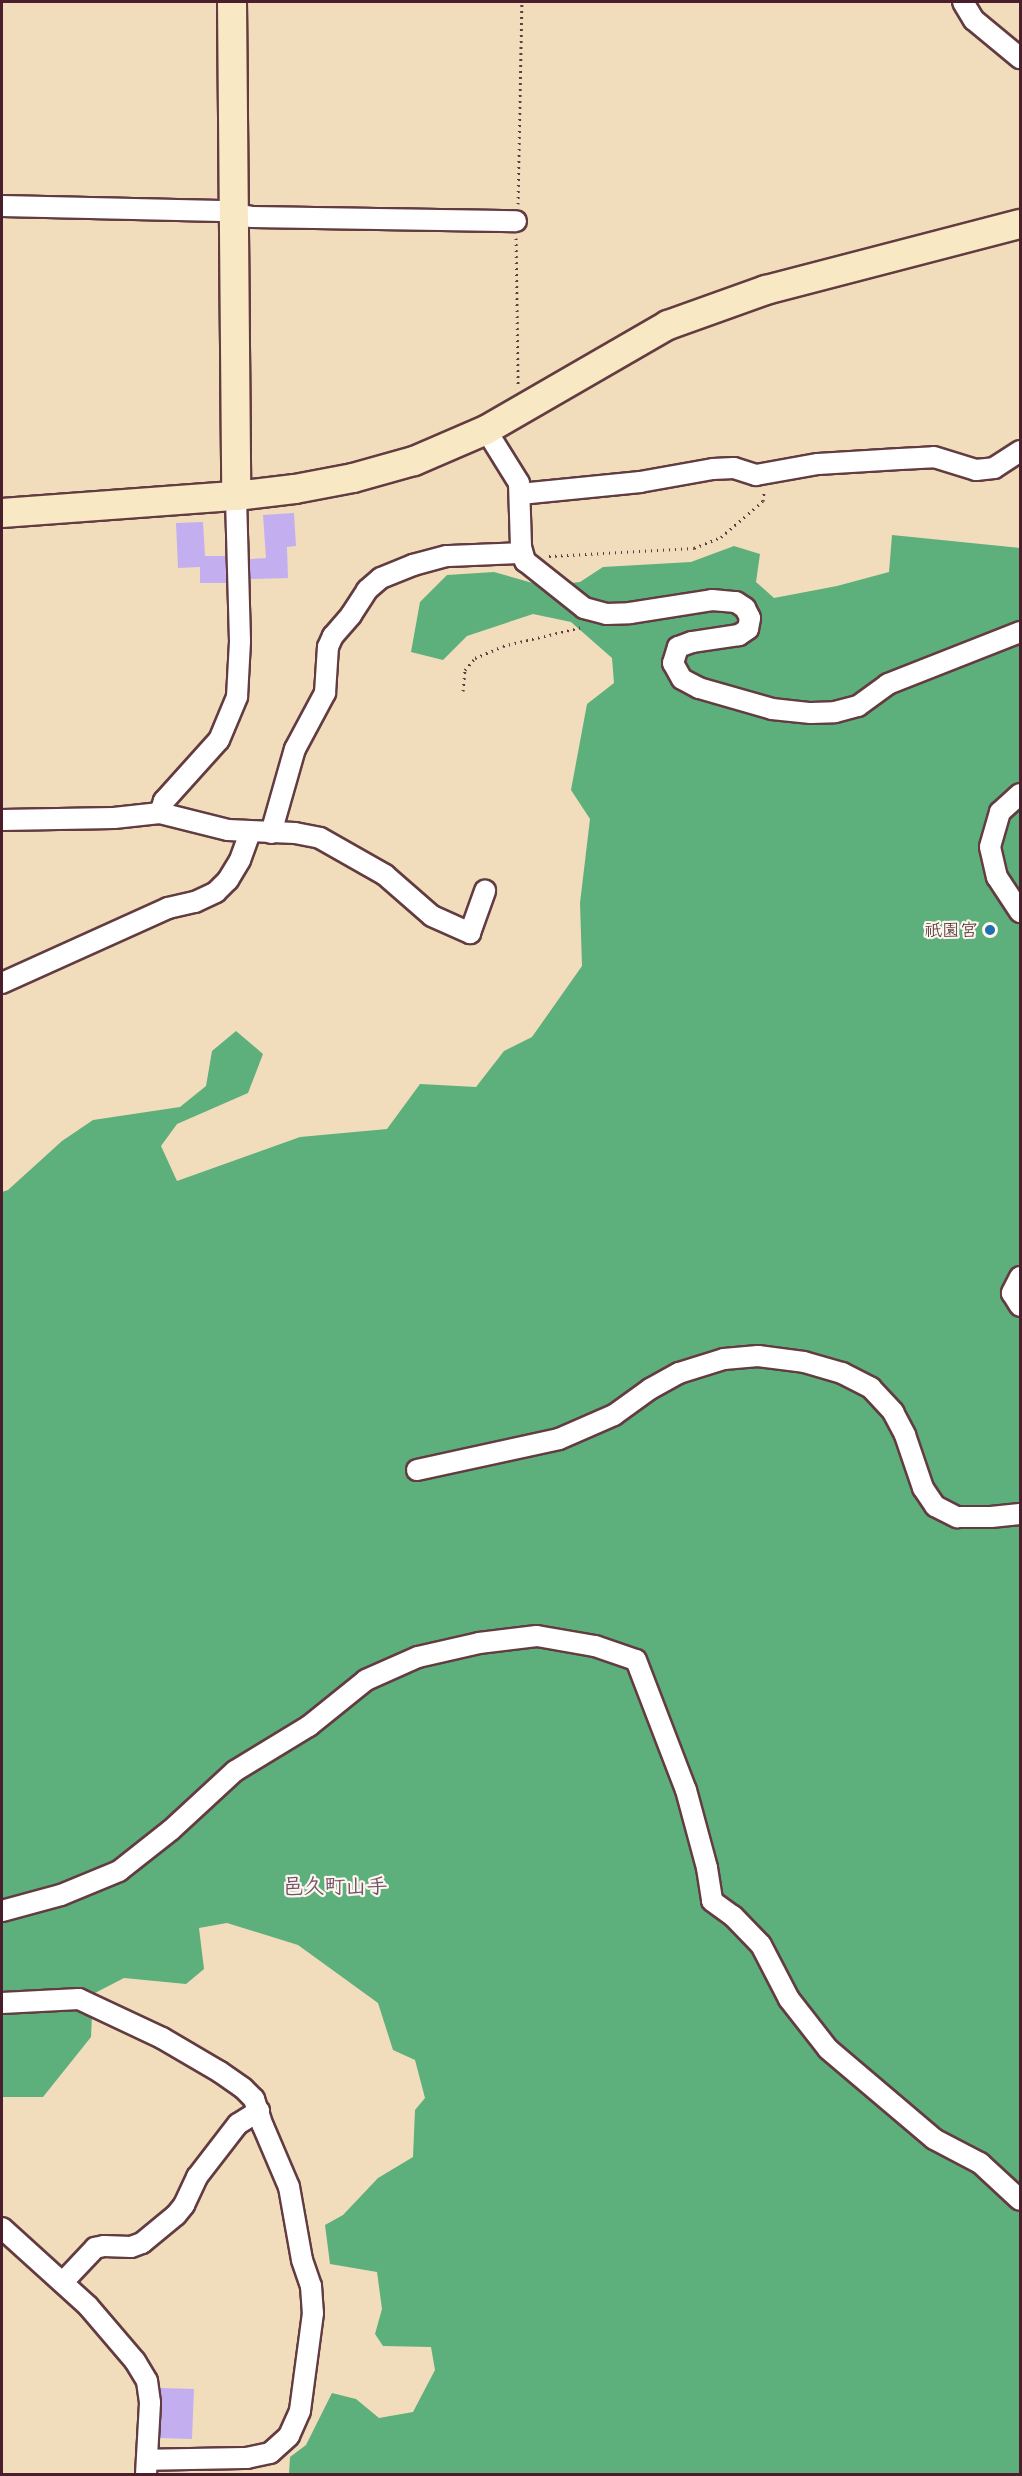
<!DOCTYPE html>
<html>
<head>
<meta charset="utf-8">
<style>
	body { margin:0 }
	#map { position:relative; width:1022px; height:2476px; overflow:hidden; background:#f1ddbc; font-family:"Shantell Sans","Klee One",sans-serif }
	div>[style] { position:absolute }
	.forest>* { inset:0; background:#5daf7b }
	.building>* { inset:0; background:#c3aff0 }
	.path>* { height:3px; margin-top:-1.5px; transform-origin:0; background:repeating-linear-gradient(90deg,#633c41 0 1.5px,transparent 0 6px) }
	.roads { filter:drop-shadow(2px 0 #633c41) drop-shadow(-2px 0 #633c41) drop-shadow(0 2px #633c41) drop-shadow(0 -2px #633c41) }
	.street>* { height:20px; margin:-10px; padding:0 10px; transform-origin:10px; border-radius:10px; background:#fff }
	.secondary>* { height:28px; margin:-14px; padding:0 14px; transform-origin:14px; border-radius:14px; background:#f8e8c3 }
	.dots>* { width:16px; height:16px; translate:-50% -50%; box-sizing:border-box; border:3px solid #fbf7ec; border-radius:50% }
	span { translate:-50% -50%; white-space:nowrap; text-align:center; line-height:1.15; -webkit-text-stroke:4.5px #fbf7ec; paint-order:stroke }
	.poi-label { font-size:18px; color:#4a1f2b }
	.right { translate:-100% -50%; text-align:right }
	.quarter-label { font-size:21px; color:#745170; font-weight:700 }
	.frame { position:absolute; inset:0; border:3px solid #4a1f2b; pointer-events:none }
</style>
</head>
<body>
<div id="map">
	<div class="forest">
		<i style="clip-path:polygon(892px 535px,1020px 548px,1020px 2474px,289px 2474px,290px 2457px,306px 2445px,332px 2393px,356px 2399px,379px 2418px,413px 2412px,435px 2370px,431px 2347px,383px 2346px,375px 2334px,382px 2309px,377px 2272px,330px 2264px,325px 2225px,343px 2215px,378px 2178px,413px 2157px,415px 2110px,425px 2098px,415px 2060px,393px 2050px,378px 2003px,298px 1945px,227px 1923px,199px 1928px,204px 1969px,186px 1984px,124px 1978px,93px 1994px,91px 2037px,43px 2097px,2px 2097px,2px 1192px,8px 1190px,62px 1141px,93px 1120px,180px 1107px,206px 1086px,212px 1051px,236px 1031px,263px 1054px,248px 1093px,177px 1124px,161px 1146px,177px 1181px,300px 1137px,387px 1129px,420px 1084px,476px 1087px,504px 1051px,532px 1037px,582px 966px,580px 903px,590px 819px,571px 790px,587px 704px,614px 683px,612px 658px,571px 622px,533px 614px,467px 636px,443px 660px,411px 652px,420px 602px,447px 575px,494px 572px,543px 586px,580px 582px,603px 567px,691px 562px,734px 546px,760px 554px,756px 582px,774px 598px,837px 586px,889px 572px)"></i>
	</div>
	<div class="building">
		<i style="clip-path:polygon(294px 513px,296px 546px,287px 547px,288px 578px,250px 579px,250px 559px,266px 558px,263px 515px)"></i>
		<i style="clip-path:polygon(203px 522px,205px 556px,226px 556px,226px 583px,200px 583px,200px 567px,178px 568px,176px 523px)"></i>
		<i style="clip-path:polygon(160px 2388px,194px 2389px,192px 2439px,160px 2438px)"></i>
	</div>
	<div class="path">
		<i style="left:518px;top:204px;width:202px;rotate:-88.9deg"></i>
		<i style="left:516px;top:238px;width:146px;rotate:89.2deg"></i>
		<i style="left:549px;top:556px;width:145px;rotate:-3.2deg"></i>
		<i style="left:694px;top:548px;width:29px;rotate:-22deg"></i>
		<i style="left:721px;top:537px;width:55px;rotate:-40.6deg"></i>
		<i style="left:763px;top:501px;width:10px;rotate:-84deg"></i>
		<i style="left:463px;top:691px;width:21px;rotate:-85deg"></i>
		<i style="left:465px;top:670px;width:16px;rotate:-50deg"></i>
		<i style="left:475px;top:658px;width:30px;rotate:-23deg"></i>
		<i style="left:503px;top:646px;width:81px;rotate:-13.5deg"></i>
	</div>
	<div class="roads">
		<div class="street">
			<i style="left:963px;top:2px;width:21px;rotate:59deg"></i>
			<i style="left:974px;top:20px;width:60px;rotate:39.6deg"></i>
			<i style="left:2px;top:206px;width:219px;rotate:1.3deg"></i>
			<i style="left:221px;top:211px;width:32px;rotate:11deg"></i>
			<i style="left:252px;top:217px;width:264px;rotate:0.9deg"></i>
			<i style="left:486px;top:430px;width:62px;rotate:58.1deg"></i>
			<i style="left:519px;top:483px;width:64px;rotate:88.2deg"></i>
			<i style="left:521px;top:547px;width:15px;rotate:74deg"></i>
			<i style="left:525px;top:561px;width:75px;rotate:38.5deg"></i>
			<i style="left:584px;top:608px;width:23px;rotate:15deg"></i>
			<i style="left:606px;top:614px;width:24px;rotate:-2deg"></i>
			<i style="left:630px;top:613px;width:83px;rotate:-9deg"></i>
			<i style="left:712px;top:600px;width:24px;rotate:5deg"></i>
			<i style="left:736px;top:602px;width:11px;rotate:34deg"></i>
			<i style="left:745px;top:608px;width:11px;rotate:63deg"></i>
			<i style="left:750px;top:618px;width:11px;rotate:100deg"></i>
			<i style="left:748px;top:629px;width:11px;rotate:146deg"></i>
			<i style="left:739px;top:635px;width:48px;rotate:171.5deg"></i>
			<i style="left:692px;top:642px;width:15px;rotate:160deg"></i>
			<i style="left:678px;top:647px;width:17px;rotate:107deg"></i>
			<i style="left:673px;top:663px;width:18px;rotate:61deg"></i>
			<i style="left:682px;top:679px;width:19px;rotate:28deg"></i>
			<i style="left:699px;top:688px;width:76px;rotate:16deg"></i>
			<i style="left:772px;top:709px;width:39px;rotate:6deg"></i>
			<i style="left:811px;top:713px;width:24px;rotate:-2deg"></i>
			<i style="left:835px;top:712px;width:24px;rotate:-15deg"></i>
			<i style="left:858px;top:706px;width:37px;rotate:-36deg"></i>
			<i style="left:888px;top:684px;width:142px;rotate:-21.5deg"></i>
			<i style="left:520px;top:494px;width:121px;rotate:-5.7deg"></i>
			<i style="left:640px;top:482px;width:74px;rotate:-10.1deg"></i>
			<i style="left:713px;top:469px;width:21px;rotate:-3deg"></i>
			<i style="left:734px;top:468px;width:23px;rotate:18deg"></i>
			<i style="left:756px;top:475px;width:63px;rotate:-10.1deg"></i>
			<i style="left:818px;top:464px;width:82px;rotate:-3.5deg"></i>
			<i style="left:900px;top:459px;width:34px;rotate:-3deg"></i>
			<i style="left:934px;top:457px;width:44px;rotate:17.2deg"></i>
			<i style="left:976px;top:470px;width:18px;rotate:-6deg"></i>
			<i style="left:994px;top:468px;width:31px;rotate:-33deg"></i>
			<i style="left:1020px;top:794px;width:27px;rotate:138deg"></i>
			<i style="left:1000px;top:812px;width:36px;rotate:106deg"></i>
			<i style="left:990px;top:847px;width:31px;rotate:77deg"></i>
			<i style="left:997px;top:877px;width:42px;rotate:56.7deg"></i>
			<i style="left:160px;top:813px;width:13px;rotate:-72deg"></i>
			<i style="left:164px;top:801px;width:82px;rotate:-48deg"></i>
			<i style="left:219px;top:740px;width:47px;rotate:-67.3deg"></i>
			<i style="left:237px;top:697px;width:56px;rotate:-86.9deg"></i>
			<i style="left:240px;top:641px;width:145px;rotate:-91.6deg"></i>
			<i style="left:2px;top:820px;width:112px;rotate:-1deg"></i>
			<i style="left:114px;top:818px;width:46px;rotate:-6.2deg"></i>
			<i style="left:160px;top:813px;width:70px;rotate:14deg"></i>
			<i style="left:228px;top:830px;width:67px;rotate:2.6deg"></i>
			<i style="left:295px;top:833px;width:25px;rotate:11deg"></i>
			<i style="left:320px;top:838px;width:75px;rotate:29.6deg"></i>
			<i style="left:385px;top:875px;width:62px;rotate:41.1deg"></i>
			<i style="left:432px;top:916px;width:42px;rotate:24.1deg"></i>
			<i style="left:470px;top:933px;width:45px;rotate:-70.3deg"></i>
			<i style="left:271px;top:833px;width:87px;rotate:-74.1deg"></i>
			<i style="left:295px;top:749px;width:64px;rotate:-61.8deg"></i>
			<i style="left:325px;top:693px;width:46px;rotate:-86.3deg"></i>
			<i style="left:328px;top:647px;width:12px;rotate:-66deg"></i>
			<i style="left:333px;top:636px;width:28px;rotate:-49deg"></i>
			<i style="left:351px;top:615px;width:30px;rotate:-57deg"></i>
			<i style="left:367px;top:590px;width:18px;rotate:-41deg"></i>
			<i style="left:381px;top:578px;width:35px;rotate:-22deg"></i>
			<i style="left:413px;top:565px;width:35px;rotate:-15deg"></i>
			<i style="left:447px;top:556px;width:74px;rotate:-2.3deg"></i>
			<i style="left:2px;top:983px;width:182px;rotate:-24.3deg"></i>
			<i style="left:168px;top:908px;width:28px;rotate:-13deg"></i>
			<i style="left:195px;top:902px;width:23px;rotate:-25deg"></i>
			<i style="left:216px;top:892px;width:17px;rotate:-45deg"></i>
			<i style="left:228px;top:880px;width:23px;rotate:-59deg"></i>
			<i style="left:240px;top:860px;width:30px;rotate:-70deg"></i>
			<i style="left:1020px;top:1277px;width:18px;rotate:117deg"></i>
			<i style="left:1012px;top:1293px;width:15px;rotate:58deg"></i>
			<i style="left:417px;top:1470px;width:145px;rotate:-12.3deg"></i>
			<i style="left:559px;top:1439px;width:60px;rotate:-23.6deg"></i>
			<i style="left:614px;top:1415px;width:44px;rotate:-35.8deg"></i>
			<i style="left:650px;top:1389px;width:33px;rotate:-29deg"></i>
			<i style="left:679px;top:1373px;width:47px;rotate:-17.3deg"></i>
			<i style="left:724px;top:1359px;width:34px;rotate:-5deg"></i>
			<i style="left:758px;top:1356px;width:46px;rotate:7.4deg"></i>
			<i style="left:804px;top:1362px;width:40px;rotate:16deg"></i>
			<i style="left:842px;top:1373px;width:33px;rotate:27deg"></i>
			<i style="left:871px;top:1388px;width:33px;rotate:47deg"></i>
			<i style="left:893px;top:1412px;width:26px;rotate:62deg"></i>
			<i style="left:905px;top:1435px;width:56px;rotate:71.2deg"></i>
			<i style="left:923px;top:1488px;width:22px;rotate:56deg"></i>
			<i style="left:935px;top:1506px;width:25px;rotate:27deg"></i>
			<i style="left:957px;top:1517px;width:34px"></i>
			<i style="left:991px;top:1517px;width:29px;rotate:-6deg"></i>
			<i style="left:2px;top:1911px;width:61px;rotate:-15.2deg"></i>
			<i style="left:61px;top:1895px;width:63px;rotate:-22.5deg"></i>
			<i style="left:119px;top:1871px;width:66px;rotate:-38.3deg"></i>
			<i style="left:171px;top:1830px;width:87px;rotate:-42.7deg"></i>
			<i style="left:235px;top:1771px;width:87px;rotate:-31.3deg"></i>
			<i style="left:309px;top:1726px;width:73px;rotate:-38.9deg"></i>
			<i style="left:366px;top:1680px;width:57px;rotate:-23.9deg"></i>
			<i style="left:418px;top:1657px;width:63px;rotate:-12.9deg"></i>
			<i style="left:479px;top:1643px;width:58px;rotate:-6.9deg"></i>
			<i style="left:537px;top:1636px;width:59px;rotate:9.8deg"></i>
			<i style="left:595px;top:1646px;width:43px;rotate:18.9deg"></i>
			<i style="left:636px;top:1660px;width:139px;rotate:69deg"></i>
			<i style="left:686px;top:1790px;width:81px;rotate:74.9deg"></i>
			<i style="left:707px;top:1868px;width:33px;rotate:81deg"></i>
			<i style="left:712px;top:1901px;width:26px;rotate:36deg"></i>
			<i style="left:733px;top:1916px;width:40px;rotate:46deg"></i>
			<i style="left:761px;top:1945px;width:61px;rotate:62.6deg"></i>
			<i style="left:789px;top:1999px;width:63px;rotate:52deg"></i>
			<i style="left:828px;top:2049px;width:139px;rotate:40.3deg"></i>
			<i style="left:934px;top:2139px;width:52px;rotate:27.6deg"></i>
			<i style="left:980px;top:2163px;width:54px;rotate:42.8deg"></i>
			<i style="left:2px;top:2003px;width:77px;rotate:-3deg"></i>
			<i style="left:79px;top:1999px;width:92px;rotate:25.2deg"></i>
			<i style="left:162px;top:2038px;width:67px;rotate:30.4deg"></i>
			<i style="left:220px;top:2072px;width:28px;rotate:35deg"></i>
			<i style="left:243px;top:2088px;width:16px;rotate:45deg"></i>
			<i style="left:254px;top:2099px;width:28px;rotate:72deg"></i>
			<i style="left:263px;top:2126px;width:66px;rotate:66.9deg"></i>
			<i style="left:289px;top:2187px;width:74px;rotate:79.9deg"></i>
			<i style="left:302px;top:2260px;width:28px;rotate:71deg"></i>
			<i style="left:311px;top:2286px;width:27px;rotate:86deg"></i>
			<i style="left:313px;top:2313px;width:99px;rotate:97.6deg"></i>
			<i style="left:300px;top:2411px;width:27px;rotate:114deg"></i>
			<i style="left:289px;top:2436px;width:25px;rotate:138deg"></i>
			<i style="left:270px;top:2453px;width:24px;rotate:168deg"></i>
			<i style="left:247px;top:2458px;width:100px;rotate:178.9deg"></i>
			<i style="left:2px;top:2228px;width:116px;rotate:42.2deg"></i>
			<i style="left:88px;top:2306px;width:72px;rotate:49.5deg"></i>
			<i style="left:135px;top:2361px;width:23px;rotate:59deg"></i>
			<i style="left:147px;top:2381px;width:22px;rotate:82deg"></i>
			<i style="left:150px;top:2403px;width:71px;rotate:93.2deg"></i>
			<i style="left:63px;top:2282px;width:47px;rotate:-46.7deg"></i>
			<i style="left:95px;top:2248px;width:9px;rotate:-13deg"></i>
			<i style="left:104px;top:2246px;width:27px;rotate:2deg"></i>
			<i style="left:131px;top:2247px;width:12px;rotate:-20deg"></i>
			<i style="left:142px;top:2243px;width:44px;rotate:-39.5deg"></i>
			<i style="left:176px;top:2215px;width:13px;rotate:-51deg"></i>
			<i style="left:184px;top:2205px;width:31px;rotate:-65deg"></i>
			<i style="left:197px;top:2177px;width:67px;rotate:-52.3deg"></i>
			<i style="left:238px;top:2124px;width:25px;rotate:-32deg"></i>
		</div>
		<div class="secondary">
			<i style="left:232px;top:2px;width:494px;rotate:89.5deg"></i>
			<i style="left:2px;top:513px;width:235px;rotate:-4.2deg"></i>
			<i style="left:236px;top:496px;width:59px;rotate:-6.8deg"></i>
			<i style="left:295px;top:489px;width:59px;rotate:-10.7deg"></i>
			<i style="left:353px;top:478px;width:63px;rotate:-15.6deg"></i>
			<i style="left:414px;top:461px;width:78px;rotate:-23.3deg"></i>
			<i style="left:486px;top:430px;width:210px;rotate:-30deg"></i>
			<i style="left:668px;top:325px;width:104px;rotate:-19.7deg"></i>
			<i style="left:766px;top:290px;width:262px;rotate:-14.6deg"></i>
		</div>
	</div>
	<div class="dots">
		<i style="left:990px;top:930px;background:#1f6fb2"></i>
	</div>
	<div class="poi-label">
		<span class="right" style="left:978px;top:930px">祇園宮</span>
	</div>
	<div class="quarter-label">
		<span style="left:335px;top:1886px">邑久町山手</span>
	</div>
	<div class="frame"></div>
</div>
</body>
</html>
